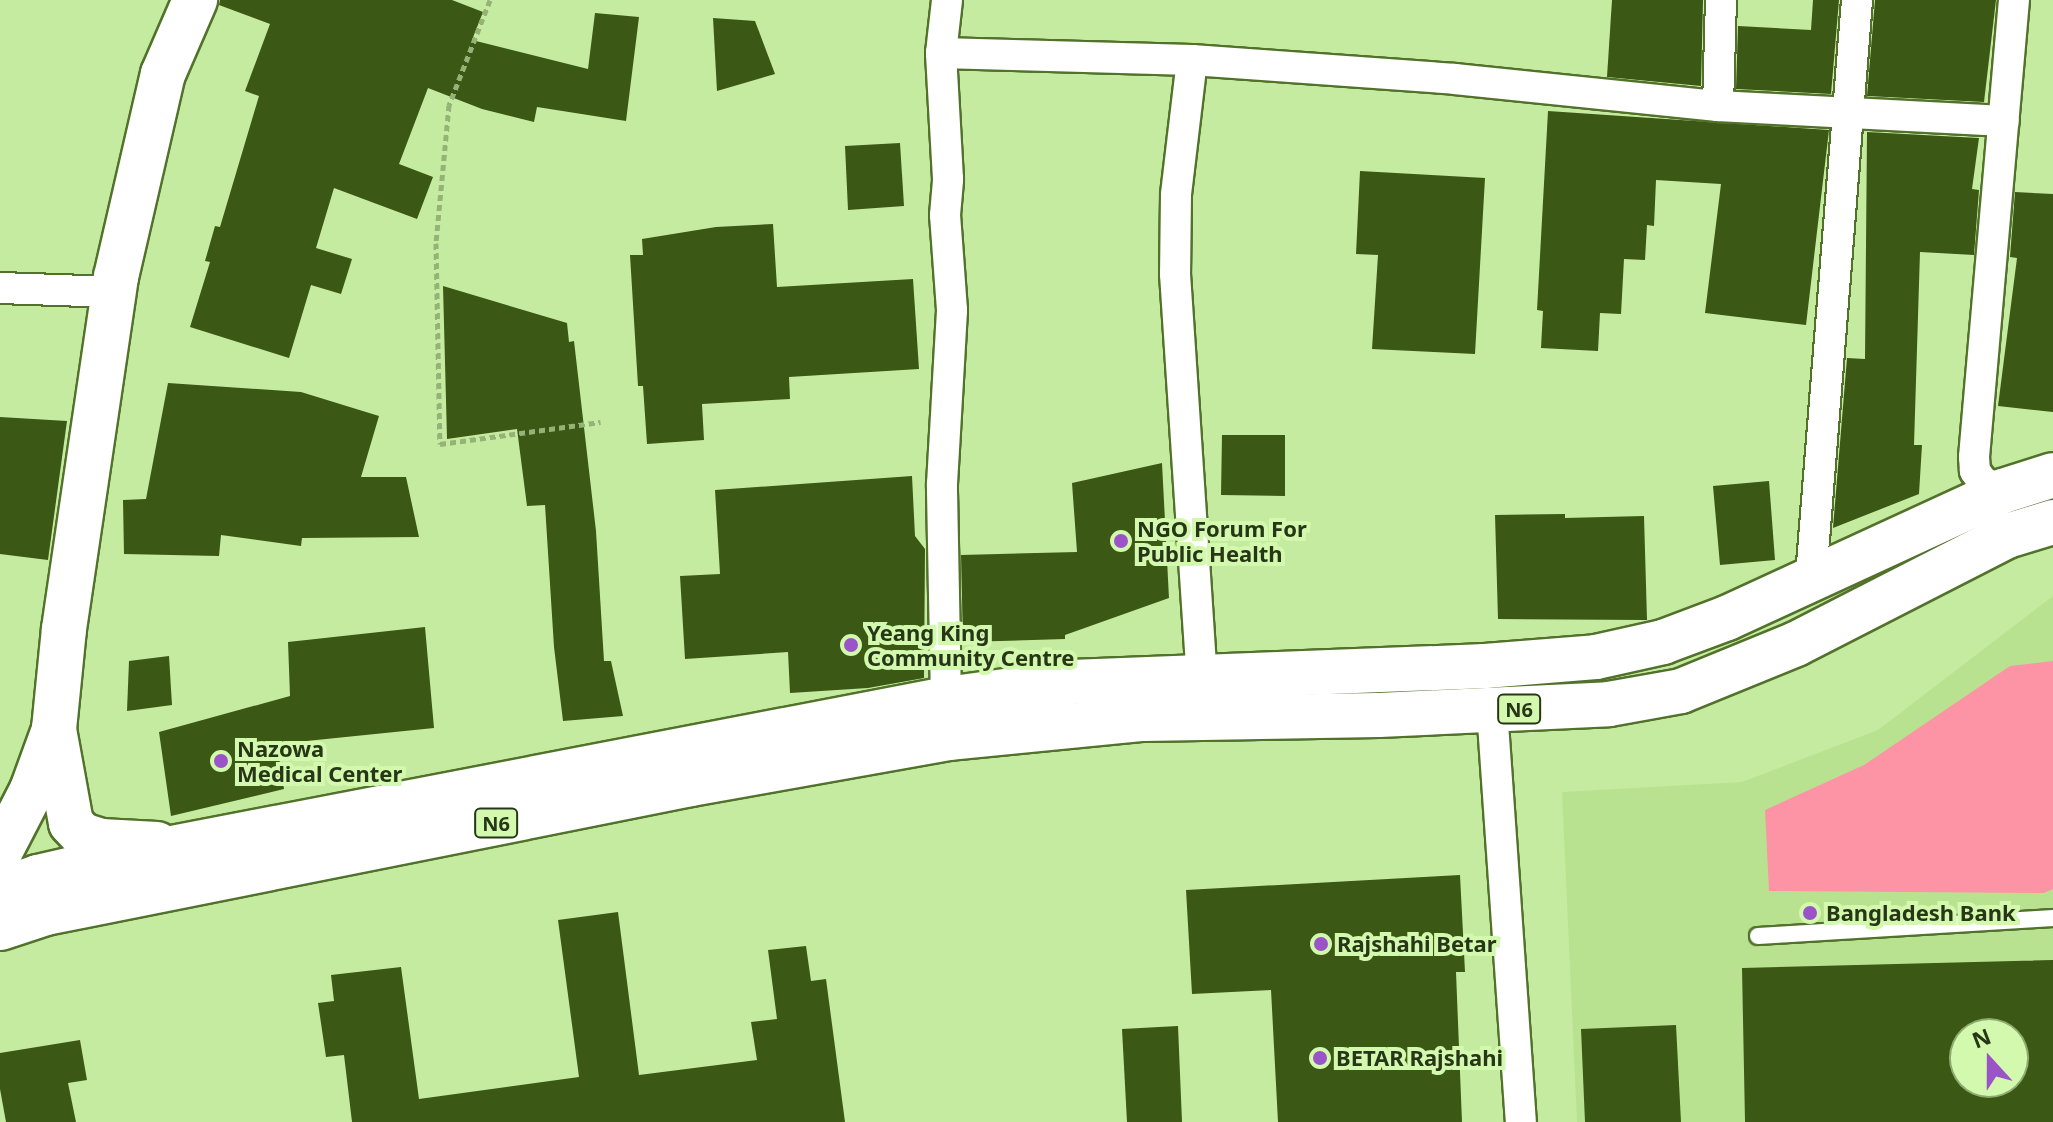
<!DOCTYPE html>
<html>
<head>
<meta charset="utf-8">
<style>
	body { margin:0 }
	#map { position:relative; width:2053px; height:1122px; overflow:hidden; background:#c5eba0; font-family:"Noto Sans",sans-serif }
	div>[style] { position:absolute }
	.built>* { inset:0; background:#b9e290 }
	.green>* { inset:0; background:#fd94a5 }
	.building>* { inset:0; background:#3b5814 }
	.path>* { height:5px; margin-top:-2.5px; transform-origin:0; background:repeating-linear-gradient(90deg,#95b376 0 6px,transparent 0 10px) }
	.roads { filter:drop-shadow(2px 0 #52722b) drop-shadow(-2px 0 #52722b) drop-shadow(0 2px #52722b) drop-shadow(0 -2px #52722b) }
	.lane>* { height:16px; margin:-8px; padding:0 8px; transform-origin:8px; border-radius:8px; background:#fff }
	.street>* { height:30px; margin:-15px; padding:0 15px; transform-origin:15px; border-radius:15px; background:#fff }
	.secondary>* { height:44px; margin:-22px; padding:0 22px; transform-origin:22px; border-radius:22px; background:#fff }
	.highway>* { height:44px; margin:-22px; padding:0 22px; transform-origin:22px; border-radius:22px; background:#fff }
	.dots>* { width:22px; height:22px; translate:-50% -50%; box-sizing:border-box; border:4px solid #d2f9ad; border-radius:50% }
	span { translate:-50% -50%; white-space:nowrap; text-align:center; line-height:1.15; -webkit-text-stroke:8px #d2f9ad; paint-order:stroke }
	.shield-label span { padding:2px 6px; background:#d2f9ad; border:2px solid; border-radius:6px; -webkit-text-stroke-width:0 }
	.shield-label { font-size:20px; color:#283618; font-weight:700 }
	.poi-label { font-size:22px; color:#283618; font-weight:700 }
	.left { translate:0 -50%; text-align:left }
	.north { position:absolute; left:1949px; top:1018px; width:80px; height:80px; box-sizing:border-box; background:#d2f9ad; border:2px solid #8eab71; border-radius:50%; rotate:339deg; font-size:22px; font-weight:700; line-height:32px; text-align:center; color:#283618 }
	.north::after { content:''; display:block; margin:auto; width:28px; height:36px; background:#9a54c8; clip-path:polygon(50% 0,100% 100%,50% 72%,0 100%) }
</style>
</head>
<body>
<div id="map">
	<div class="built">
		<i style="clip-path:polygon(evenodd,2053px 596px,2053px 1122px,1577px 1122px,1562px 792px,1742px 782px,1878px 730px,2053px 596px,1965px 1034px,2013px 1034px,2013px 1082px,1965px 1082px,1965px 1034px)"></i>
	</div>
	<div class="green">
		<i style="clip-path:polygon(2053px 661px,2053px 889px,2044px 893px,1769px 891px,1765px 810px,1864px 765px,2010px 666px)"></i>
	</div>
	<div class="building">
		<i style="clip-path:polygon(220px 0,452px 0,483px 12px,472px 40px,588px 69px,595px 13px,639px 17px,626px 121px,537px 107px,534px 122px,482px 109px,428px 88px,399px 164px,433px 177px,417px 219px,334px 188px,316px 248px,352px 259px,341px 294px,311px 285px,289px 358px,190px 327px,210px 262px,205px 261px,215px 226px,220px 227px,259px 96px,245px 91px,270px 24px,219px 5px)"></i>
		<i style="clip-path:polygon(1612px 0,1703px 0,1701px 86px,1607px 77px)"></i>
		<i style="clip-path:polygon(1813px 0,1839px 0,1831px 94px,1736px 89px,1738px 26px,1811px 30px)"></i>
		<i style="clip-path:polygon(1875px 0,1996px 0,1984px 102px,1867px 96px)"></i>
		<i style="clip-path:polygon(713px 18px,755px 21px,775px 74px,717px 91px)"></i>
		<i style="clip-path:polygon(1548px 111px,1829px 130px,1806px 325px,1705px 313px,1721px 184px,1656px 180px,1654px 226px,1647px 225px,1645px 260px,1624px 259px,1621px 314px,1600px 313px,1598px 351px,1541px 348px,1543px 311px,1537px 310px)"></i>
		<i style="clip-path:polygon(1867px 132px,1979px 138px,1972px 189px,1979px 190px,1974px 255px,1920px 252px,1914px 445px,1922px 445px,1919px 494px,1833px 528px,1847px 358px,1865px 359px)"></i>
		<i style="clip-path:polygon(900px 143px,904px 206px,848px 210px,845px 146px)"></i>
		<i style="clip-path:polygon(1360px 171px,1485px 178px,1475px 354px,1372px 349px,1378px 255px,1356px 254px)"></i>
		<i style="clip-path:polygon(2015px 192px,2053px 194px,2053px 412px,1998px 406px,2017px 258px,2010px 257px)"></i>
		<i style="clip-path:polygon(773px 224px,777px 287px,913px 279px,919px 369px,789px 377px,790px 399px,702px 404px,704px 440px,647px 444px,643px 386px,638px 386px,630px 255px,643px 255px,642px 239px,716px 227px)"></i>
		<i style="clip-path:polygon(443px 286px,567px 323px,569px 342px,574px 341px,596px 531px,604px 661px,611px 661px,623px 716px,563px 721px,554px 647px,545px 505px,527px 506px,517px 429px,447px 439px)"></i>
		<i style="clip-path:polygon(168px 383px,301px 392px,379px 416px,361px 477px,406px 477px,419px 537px,302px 538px,301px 546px,221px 535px,219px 556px,124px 554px,123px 500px,146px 499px)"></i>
		<i style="clip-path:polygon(0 417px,67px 421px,48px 560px,0 554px)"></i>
		<i style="clip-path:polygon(1222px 435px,1285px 435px,1285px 496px,1221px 495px)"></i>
		<i style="clip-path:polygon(1162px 463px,1169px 598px,1065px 635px,1065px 639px,963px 642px,961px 555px,1077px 552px,1072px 483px)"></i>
		<i style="clip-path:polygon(912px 476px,915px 536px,925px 549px,924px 678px,868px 688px,790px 693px,788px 652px,685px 659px,680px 576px,720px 574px,715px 490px)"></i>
		<i style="clip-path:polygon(1769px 481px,1775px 560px,1720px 565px,1713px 486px)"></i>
		<i style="clip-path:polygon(1565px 514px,1565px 518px,1644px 516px,1647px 620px,1498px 619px,1495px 515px)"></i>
		<i style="clip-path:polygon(425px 627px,434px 728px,277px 744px,284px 789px,171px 816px,159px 732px,290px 696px,288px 642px)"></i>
		<i style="clip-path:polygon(169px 656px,172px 705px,127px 711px,129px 661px)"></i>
		<i style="clip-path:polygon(1460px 875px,1465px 972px,1456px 972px,1462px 1122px,1278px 1122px,1271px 990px,1192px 994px,1186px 890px)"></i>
		<i style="clip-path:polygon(618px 912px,639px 1075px,757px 1060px,751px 1022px,777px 1019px,768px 950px,806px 946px,811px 981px,826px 979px,845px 1122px,352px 1122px,344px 1055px,326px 1057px,318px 1003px,334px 1001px,331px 975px,401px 967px,419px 1099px,579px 1077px,558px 920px)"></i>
		<i style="clip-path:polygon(evenodd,2053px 960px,2053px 1122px,1745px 1122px,1742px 968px,2053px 960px,1965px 1034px,2013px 1034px,2013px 1082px,1965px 1082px,1965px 1034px)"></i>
		<i style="clip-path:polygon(1676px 1025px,1681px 1122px,1585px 1122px,1581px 1029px)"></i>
		<i style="clip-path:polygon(1178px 1026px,1182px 1122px,1127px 1122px,1122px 1029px)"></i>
		<i style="clip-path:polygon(80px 1040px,87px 1080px,68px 1083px,76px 1122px,6px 1122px,0 1089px,0 1053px)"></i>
	</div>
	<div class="path">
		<i style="left:490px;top:0;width:113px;rotate:111.3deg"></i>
		<i style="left:449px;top:105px;width:139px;rotate:95.4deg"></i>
		<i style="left:436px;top:243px;width:201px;rotate:88.9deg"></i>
		<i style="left:440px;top:444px;width:162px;rotate:-7.8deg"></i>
	</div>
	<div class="roads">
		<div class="lane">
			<i style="left:1758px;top:936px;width:296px;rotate:-3.5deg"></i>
		</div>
		<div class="street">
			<i style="left:941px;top:53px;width:251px;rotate:1.6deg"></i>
			<i style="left:1192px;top:60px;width:264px;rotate:4.1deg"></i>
			<i style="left:1455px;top:79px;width:264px;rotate:5.9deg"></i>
			<i style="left:1718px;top:106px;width:286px;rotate:3deg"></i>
			<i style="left:1192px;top:60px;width:136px;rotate:96.8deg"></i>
			<i style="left:1176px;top:195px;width:79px;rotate:90.7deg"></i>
			<i style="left:1175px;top:274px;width:403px;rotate:86.2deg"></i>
			<i style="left:1718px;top:106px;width:106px;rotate:-88.4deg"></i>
			<i style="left:0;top:288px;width:113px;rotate:2deg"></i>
			<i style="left:2003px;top:491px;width:22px;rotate:-156deg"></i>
			<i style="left:1983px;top:482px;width:14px;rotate:-126deg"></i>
			<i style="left:1975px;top:471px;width:14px;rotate:-94deg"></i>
			<i style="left:1974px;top:457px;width:459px;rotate:-85deg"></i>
			<i style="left:1811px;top:577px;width:579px;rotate:-85.44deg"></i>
			<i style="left:946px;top:699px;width:215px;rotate:-91.1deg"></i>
			<i style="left:942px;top:484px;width:174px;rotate:-86.7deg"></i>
			<i style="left:952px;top:310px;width:95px;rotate:-94.2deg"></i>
			<i style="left:945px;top:215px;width:36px;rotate:-85deg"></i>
			<i style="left:948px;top:179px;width:126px;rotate:-93.2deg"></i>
			<i style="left:941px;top:53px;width:53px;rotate:-83.5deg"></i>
			<i style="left:1492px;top:709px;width:414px;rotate:86deg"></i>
		</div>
		<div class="secondary">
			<i style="left:157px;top:844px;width:56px;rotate:-176.9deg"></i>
			<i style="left:101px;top:841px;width:20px;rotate:-162deg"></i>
			<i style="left:82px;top:835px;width:16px;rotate:-133deg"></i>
			<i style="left:71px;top:823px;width:96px;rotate:-100.3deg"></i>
			<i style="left:54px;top:729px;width:100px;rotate:-84.3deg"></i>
			<i style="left:64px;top:629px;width:356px;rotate:-81.6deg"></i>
			<i style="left:116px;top:277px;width:208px;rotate:-77deg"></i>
			<i style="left:163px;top:74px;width:81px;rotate:-66.6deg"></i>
			<i style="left:0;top:852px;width:70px;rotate:-62.7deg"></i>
			<i style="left:32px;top:790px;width:59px;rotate:-70deg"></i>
		</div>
		<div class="highway">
			<i style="left:0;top:890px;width:40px;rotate:-18.9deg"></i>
			<i style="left:38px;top:877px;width:94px;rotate:-12.9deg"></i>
			<i style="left:130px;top:856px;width:831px;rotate:-10.89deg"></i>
			<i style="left:946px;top:699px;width:126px;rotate:-7.7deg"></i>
			<i style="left:1071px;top:682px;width:414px;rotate:-2.2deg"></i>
			<i style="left:1485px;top:666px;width:111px;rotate:-4.6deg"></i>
			<i style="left:1596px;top:657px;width:69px;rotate:-12.6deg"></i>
			<i style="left:1663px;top:642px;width:68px;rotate:-20.6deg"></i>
			<i style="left:1727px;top:618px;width:304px;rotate:-24.7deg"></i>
			<i style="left:2003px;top:491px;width:52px;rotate:-17.7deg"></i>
			<i style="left:0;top:928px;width:48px;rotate:-18.1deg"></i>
			<i style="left:46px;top:913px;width:658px;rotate:-11.31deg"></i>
			<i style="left:691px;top:784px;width:261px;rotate:-10.1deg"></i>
			<i style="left:948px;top:738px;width:196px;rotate:-5.6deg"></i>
			<i style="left:1143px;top:719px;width:236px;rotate:-1deg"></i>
			<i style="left:1379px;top:715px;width:230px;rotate:-2.7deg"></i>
			<i style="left:1609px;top:704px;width:73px;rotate:-10.2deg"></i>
			<i style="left:1681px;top:691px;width:124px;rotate:-22.2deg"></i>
			<i style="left:1796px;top:644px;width:237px;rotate:-27.1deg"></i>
			<i style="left:2007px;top:536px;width:48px;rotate:-16.9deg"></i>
		</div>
	</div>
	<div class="dots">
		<i style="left:1121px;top:541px;background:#9a54c8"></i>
		<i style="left:851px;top:645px;background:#9a54c8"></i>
		<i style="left:221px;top:761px;background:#9a54c8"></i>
		<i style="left:1810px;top:913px;background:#9a54c8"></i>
		<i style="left:1321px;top:944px;background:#9a54c8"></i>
		<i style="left:1320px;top:1058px;background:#9a54c8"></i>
	</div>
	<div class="shield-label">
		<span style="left:1519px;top:709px">N6</span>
		<span style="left:496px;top:823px">N6</span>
	</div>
	<div class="poi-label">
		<span class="left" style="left:1137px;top:541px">NGO Forum For<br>Public Health</span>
		<span class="left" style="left:867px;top:645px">Yeang King<br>Community Centre</span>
		<span class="left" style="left:237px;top:761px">Nazowa<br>Medical Center</span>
		<span class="left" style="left:1826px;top:913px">Bangladesh Bank</span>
		<span class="left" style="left:1337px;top:944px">Rajshahi Betar</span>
		<span class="left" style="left:1336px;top:1058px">BETAR Rajshahi</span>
	</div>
	<div class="north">N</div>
</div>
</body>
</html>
